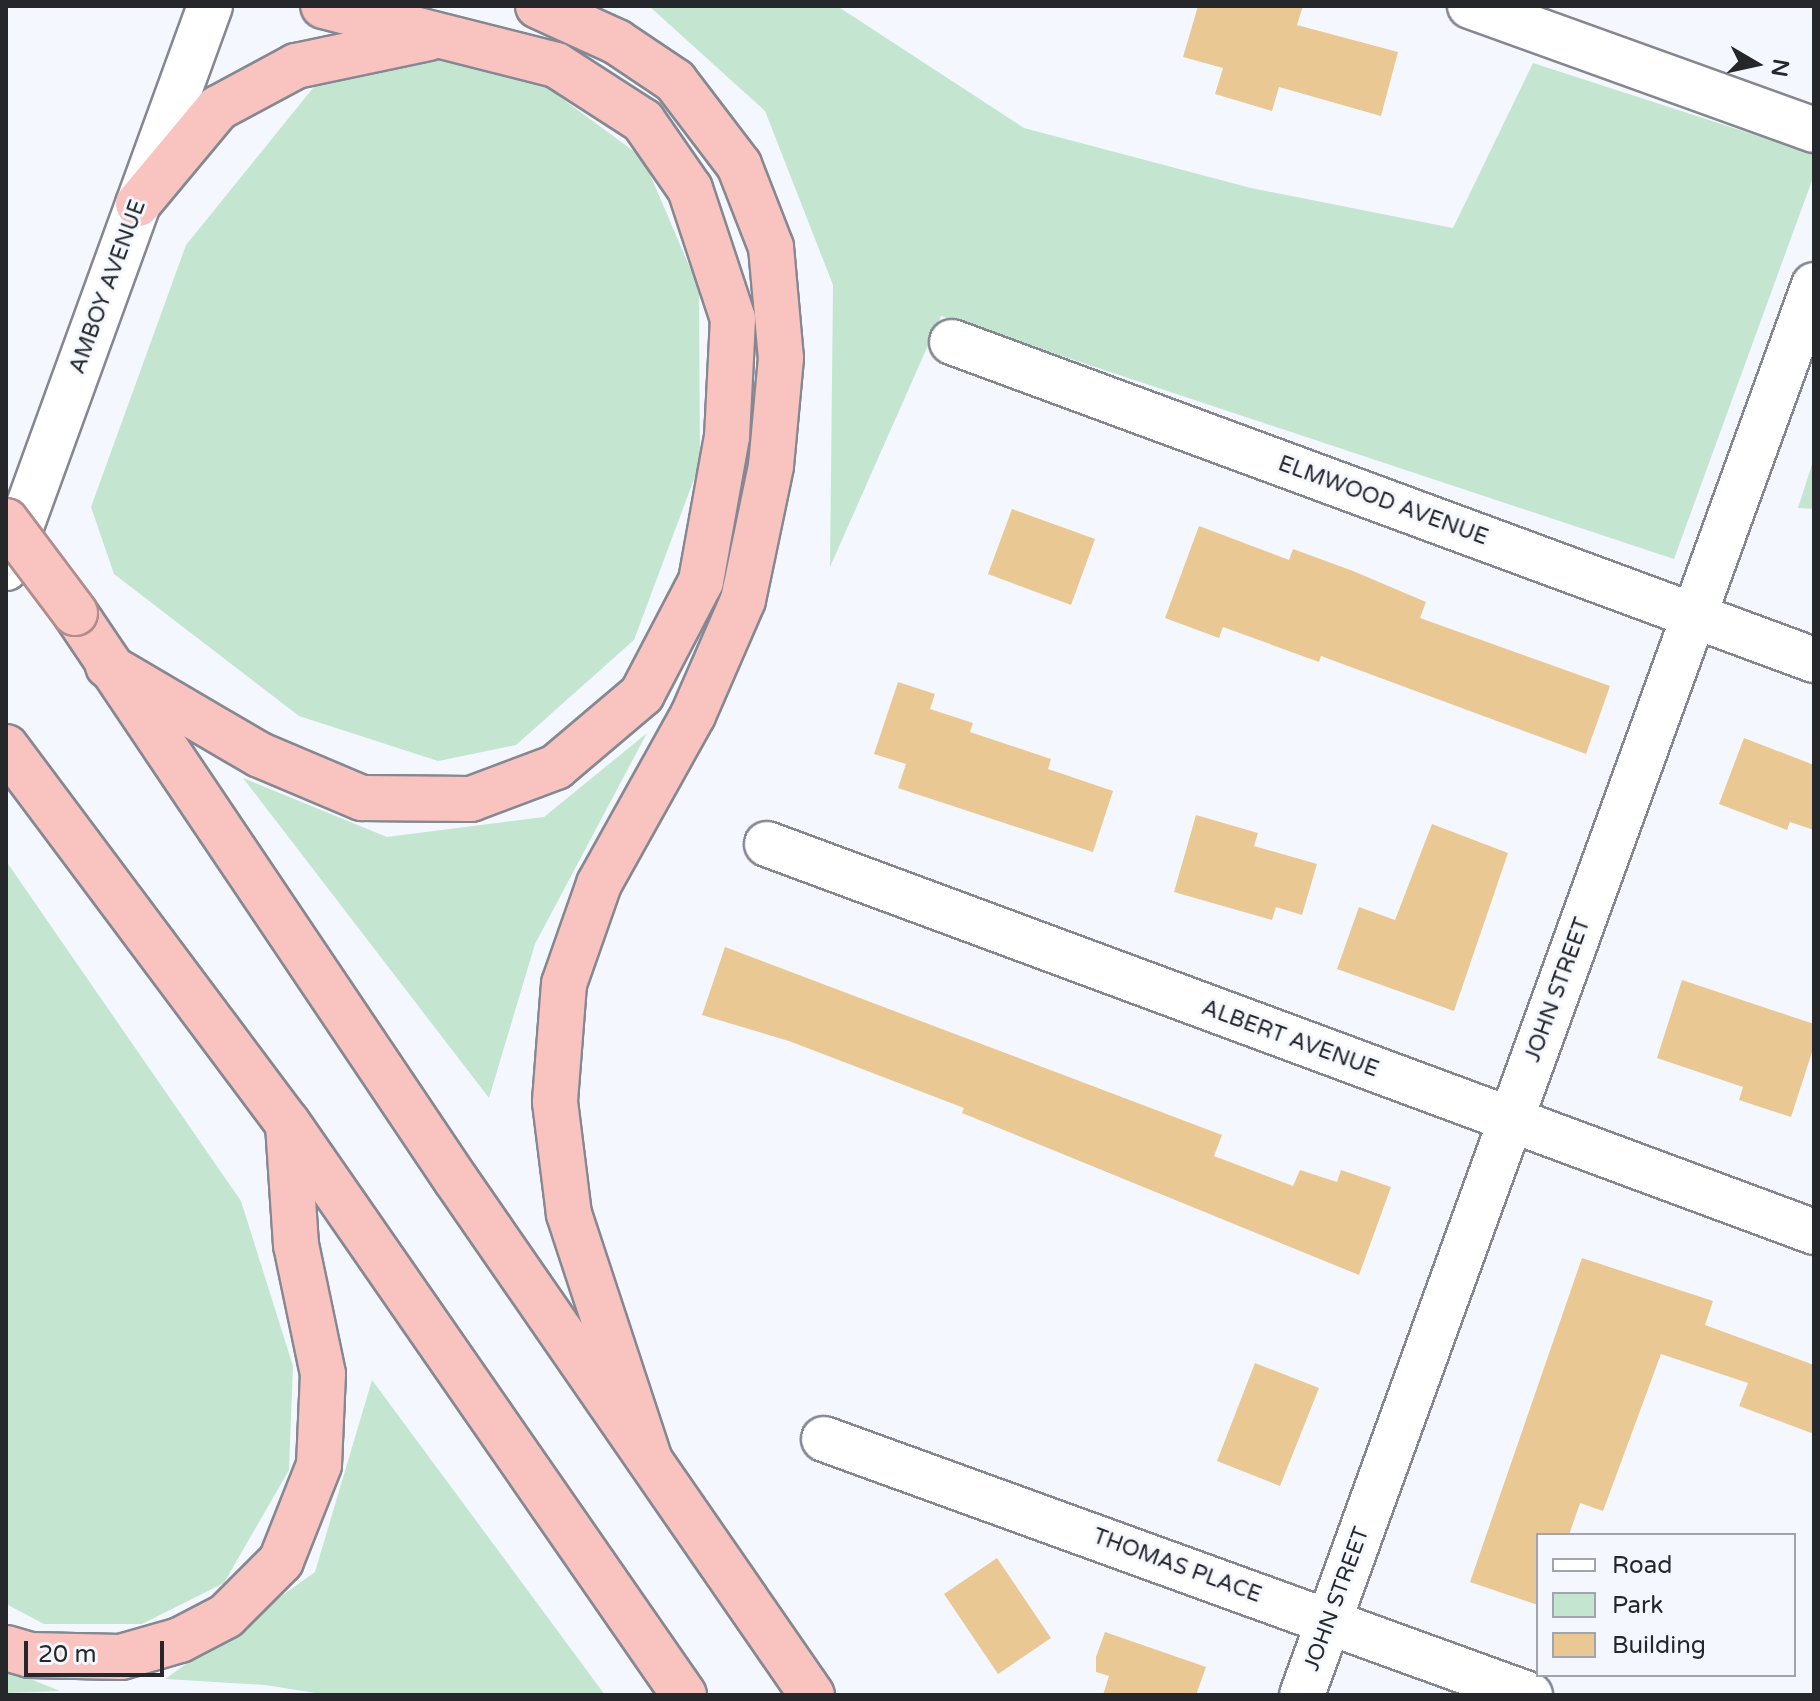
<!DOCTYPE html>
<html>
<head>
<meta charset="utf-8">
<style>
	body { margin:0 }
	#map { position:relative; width:1820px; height:1701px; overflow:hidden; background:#f4f7fe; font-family:"Varela Round",sans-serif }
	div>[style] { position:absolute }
	.green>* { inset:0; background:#c4e6d0 }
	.building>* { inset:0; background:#eac894 }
	.roads { filter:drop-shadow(2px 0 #858892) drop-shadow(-2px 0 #858892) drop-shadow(0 2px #858892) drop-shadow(0 -2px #858892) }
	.minor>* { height:44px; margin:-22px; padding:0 22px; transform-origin:22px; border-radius:22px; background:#fff }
	.highway>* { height:44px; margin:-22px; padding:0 22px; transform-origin:22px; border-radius:22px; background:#f9c4c0 }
	.bridges { filter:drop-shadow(2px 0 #af8d8c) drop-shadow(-2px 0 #af8d8c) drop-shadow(0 2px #af8d8c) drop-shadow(0 -2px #af8d8c) }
	.highway-bridge>* { height:44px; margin:-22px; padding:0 22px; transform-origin:22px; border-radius:22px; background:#f9c4c0 }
	span { translate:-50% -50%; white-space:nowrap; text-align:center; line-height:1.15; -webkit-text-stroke:6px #f4f7fe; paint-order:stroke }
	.street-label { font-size:22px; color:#25272b }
	.frame { position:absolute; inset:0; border:8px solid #25272b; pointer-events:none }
	.legend { position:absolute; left:1536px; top:1533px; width:260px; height:144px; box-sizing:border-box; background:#f4f7fe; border:2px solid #a1a4aa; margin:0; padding:10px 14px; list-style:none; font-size:24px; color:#25272b }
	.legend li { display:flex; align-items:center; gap:16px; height:40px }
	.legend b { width:40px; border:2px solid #a1a4aa }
	.north { position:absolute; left:1716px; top:24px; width:80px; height:80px; -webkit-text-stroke:6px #f4f7fe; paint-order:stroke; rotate:99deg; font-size:22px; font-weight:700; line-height:32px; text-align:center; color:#25272b }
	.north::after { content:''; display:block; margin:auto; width:28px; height:36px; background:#25272b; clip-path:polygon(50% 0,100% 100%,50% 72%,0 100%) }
	.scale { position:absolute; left:24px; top:1641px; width:140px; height:36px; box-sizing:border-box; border:4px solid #25272b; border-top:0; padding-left:10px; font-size:24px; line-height:28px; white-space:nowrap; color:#25272b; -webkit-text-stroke:6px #f4f7fe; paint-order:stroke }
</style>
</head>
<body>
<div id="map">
	<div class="green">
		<i style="clip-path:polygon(649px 6px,837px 6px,1024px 128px,1251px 188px,1453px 228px,1533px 63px,1814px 154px,1814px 175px,1674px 559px,941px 316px,830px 567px,833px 285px,765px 111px)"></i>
		<i style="clip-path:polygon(455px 57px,526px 72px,643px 158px,699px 289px,700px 463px,634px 640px,516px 745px,438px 761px,299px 716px,114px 574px,91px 507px,186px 245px,317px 83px)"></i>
		<i style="clip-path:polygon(1814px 458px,1814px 509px,1798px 508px)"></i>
		<i style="clip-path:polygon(647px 733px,535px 944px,489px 1098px,243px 778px,387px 837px,544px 817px)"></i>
		<i style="clip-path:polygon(6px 861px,241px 1201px,293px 1366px,289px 1470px,224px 1583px,142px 1624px,44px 1624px,6px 1604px)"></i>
		<i style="clip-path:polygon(372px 1380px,605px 1695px,328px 1695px,265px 1685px,165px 1679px,315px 1572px)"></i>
		<i style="clip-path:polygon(6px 1669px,60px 1691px,6px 1693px)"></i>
	</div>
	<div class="building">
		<i style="clip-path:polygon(1198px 6px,1303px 6px,1297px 25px,1398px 52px,1381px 116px,1279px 87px,1272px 111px,1215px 94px,1223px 68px,1183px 57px)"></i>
		<i style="clip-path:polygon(1012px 509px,1095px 539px,1071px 605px,988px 574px)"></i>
		<i style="clip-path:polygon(1199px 526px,1289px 560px,1293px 549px,1353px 571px,1426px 602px,1420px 618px,1610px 686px,1586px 754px,1321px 656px,1319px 662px,1223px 627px,1219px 638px,1165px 618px)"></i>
		<i style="clip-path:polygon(898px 682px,935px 694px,930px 709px,973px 723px,970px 732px,1051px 759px,1048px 769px,1113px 791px,1093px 852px,898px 788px,906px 764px,874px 754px)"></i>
		<i style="clip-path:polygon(1744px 738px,1814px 765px,1814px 830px,1790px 822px,1787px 830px,1719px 804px)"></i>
		<i style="clip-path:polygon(1196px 815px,1258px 833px,1254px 846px,1317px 864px,1302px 915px,1276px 907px,1272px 920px,1174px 892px)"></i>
		<i style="clip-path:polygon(1432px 824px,1508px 853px,1454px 1011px,1337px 969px,1359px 907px,1395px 920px)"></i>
		<i style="clip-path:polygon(725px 947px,1222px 1135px,1214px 1156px,1293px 1186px,1300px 1170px,1337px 1182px,1341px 1170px,1391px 1187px,1359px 1275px,962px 1113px,964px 1108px,789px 1041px,702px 1015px)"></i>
		<i style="clip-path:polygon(1682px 980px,1814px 1024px,1814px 1046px,1791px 1117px,1739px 1100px,1743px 1087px,1657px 1058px)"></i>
		<i style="clip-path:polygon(1582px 1258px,1713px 1301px,1705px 1325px,1814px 1365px,1814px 1434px,1739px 1406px,1748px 1383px,1661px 1354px,1603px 1511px,1580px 1503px,1569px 1535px,1538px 1535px,1538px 1605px,1470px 1582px)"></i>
		<i style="clip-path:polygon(1255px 1363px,1319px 1388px,1280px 1486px,1217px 1461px)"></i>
		<i style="clip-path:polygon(997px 1558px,1051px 1638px,998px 1674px,944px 1594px)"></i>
		<i style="clip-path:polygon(1105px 1632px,1206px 1667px,1196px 1695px,1103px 1695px,1109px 1676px,1096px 1672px,1096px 1657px)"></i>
	</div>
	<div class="roads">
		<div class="minor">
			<i style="left:1470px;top:6px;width:366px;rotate:19.8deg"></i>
			<i style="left:952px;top:342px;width:919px;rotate:20.25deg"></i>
			<i style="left:6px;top:568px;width:598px;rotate:-70.05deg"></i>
			<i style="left:767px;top:844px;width:1117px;rotate:20.33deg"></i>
			<i style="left:824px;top:1439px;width:751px;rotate:19.93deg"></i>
			<i style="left:1302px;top:1695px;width:1500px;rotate:-70.04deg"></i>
		</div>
		<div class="highway">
			<i style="left:538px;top:6px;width:87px;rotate:24.5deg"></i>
			<i style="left:617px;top:42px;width:70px;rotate:33.9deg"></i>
			<i style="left:675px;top:81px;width:106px;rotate:52.7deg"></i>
			<i style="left:739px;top:165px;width:88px;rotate:68.7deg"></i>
			<i style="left:771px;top:247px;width:111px;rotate:84.9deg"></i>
			<i style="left:781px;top:358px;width:108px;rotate:95.3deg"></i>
			<i style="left:771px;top:466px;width:137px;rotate:101.8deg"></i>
			<i style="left:743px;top:600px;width:125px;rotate:113.5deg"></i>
			<i style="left:693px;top:715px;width:193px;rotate:119.1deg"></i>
			<i style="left:599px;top:884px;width:106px;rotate:109.3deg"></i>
			<i style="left:564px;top:984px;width:118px;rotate:94.4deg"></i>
			<i style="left:555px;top:1102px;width:113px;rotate:82.9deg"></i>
			<i style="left:569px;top:1214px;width:257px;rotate:71.8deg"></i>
			<i style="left:138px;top:204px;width:125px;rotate:-50.2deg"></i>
			<i style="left:218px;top:108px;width:89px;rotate:-28.3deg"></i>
			<i style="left:296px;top:66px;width:136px;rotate:-11.9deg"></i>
			<i style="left:75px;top:613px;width:683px;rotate:56.1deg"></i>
			<i style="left:456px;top:1180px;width:626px;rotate:55.35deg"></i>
			<i style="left:108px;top:666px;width:176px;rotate:30.4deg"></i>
			<i style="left:260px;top:755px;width:111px;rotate:22.9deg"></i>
			<i style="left:362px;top:798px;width:109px;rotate:0.5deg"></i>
			<i style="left:471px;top:799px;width:91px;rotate:-20.6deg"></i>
			<i style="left:556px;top:767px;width:113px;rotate:-40.3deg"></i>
			<i style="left:642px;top:694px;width:127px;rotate:-62.4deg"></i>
			<i style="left:701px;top:581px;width:146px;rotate:-79.8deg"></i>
			<i style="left:727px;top:437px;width:118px;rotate:-87.1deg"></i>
			<i style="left:733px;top:319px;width:137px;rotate:-108.3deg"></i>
			<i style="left:690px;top:189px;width:83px;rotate:-124.7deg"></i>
			<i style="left:643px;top:121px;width:103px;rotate:-147.2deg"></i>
			<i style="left:556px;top:65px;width:240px;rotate:-165.8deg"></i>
			<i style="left:6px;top:747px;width:469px;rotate:53.2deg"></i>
			<i style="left:287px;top:1122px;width:697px;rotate:55.28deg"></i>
			<i style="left:6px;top:1648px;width:25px;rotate:16deg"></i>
			<i style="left:30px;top:1655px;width:91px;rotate:1.3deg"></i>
			<i style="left:121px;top:1657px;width:61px;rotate:-16.1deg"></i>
			<i style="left:180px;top:1640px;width:52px;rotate:-27.6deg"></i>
			<i style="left:226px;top:1616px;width:78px;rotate:-45deg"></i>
			<i style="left:281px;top:1561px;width:103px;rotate:-68.4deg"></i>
			<i style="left:319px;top:1465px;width:91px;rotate:-87.5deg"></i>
			<i style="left:323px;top:1374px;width:132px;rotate:-101.8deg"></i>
			<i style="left:296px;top:1245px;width:121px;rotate:-93.8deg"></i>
		</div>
	</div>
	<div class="bridges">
		<div class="highway-bridge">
			<i style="left:6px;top:521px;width:115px;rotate:53.1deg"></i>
		</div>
	</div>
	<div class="street-label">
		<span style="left:108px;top:287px;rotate:-70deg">AMBOY AVENUE</span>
		<span style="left:1383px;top:501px;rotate:20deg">ELMWOOD AVENUE</span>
		<span style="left:1558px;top:990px;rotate:-70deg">JOHN STREET</span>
		<span style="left:1290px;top:1039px;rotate:20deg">ALBERT AVENUE</span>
		<span style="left:1177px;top:1566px;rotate:20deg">THOMAS PLACE</span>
		<span style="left:1337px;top:1599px;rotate:-70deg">JOHN STREET</span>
	</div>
	<div class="frame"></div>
	<ul class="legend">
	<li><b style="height:10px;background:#fff"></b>Road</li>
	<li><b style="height:22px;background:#c4e6d0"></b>Park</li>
	<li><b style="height:22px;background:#eac894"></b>Building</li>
	</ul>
	<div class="north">N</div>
	<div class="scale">20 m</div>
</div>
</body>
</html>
